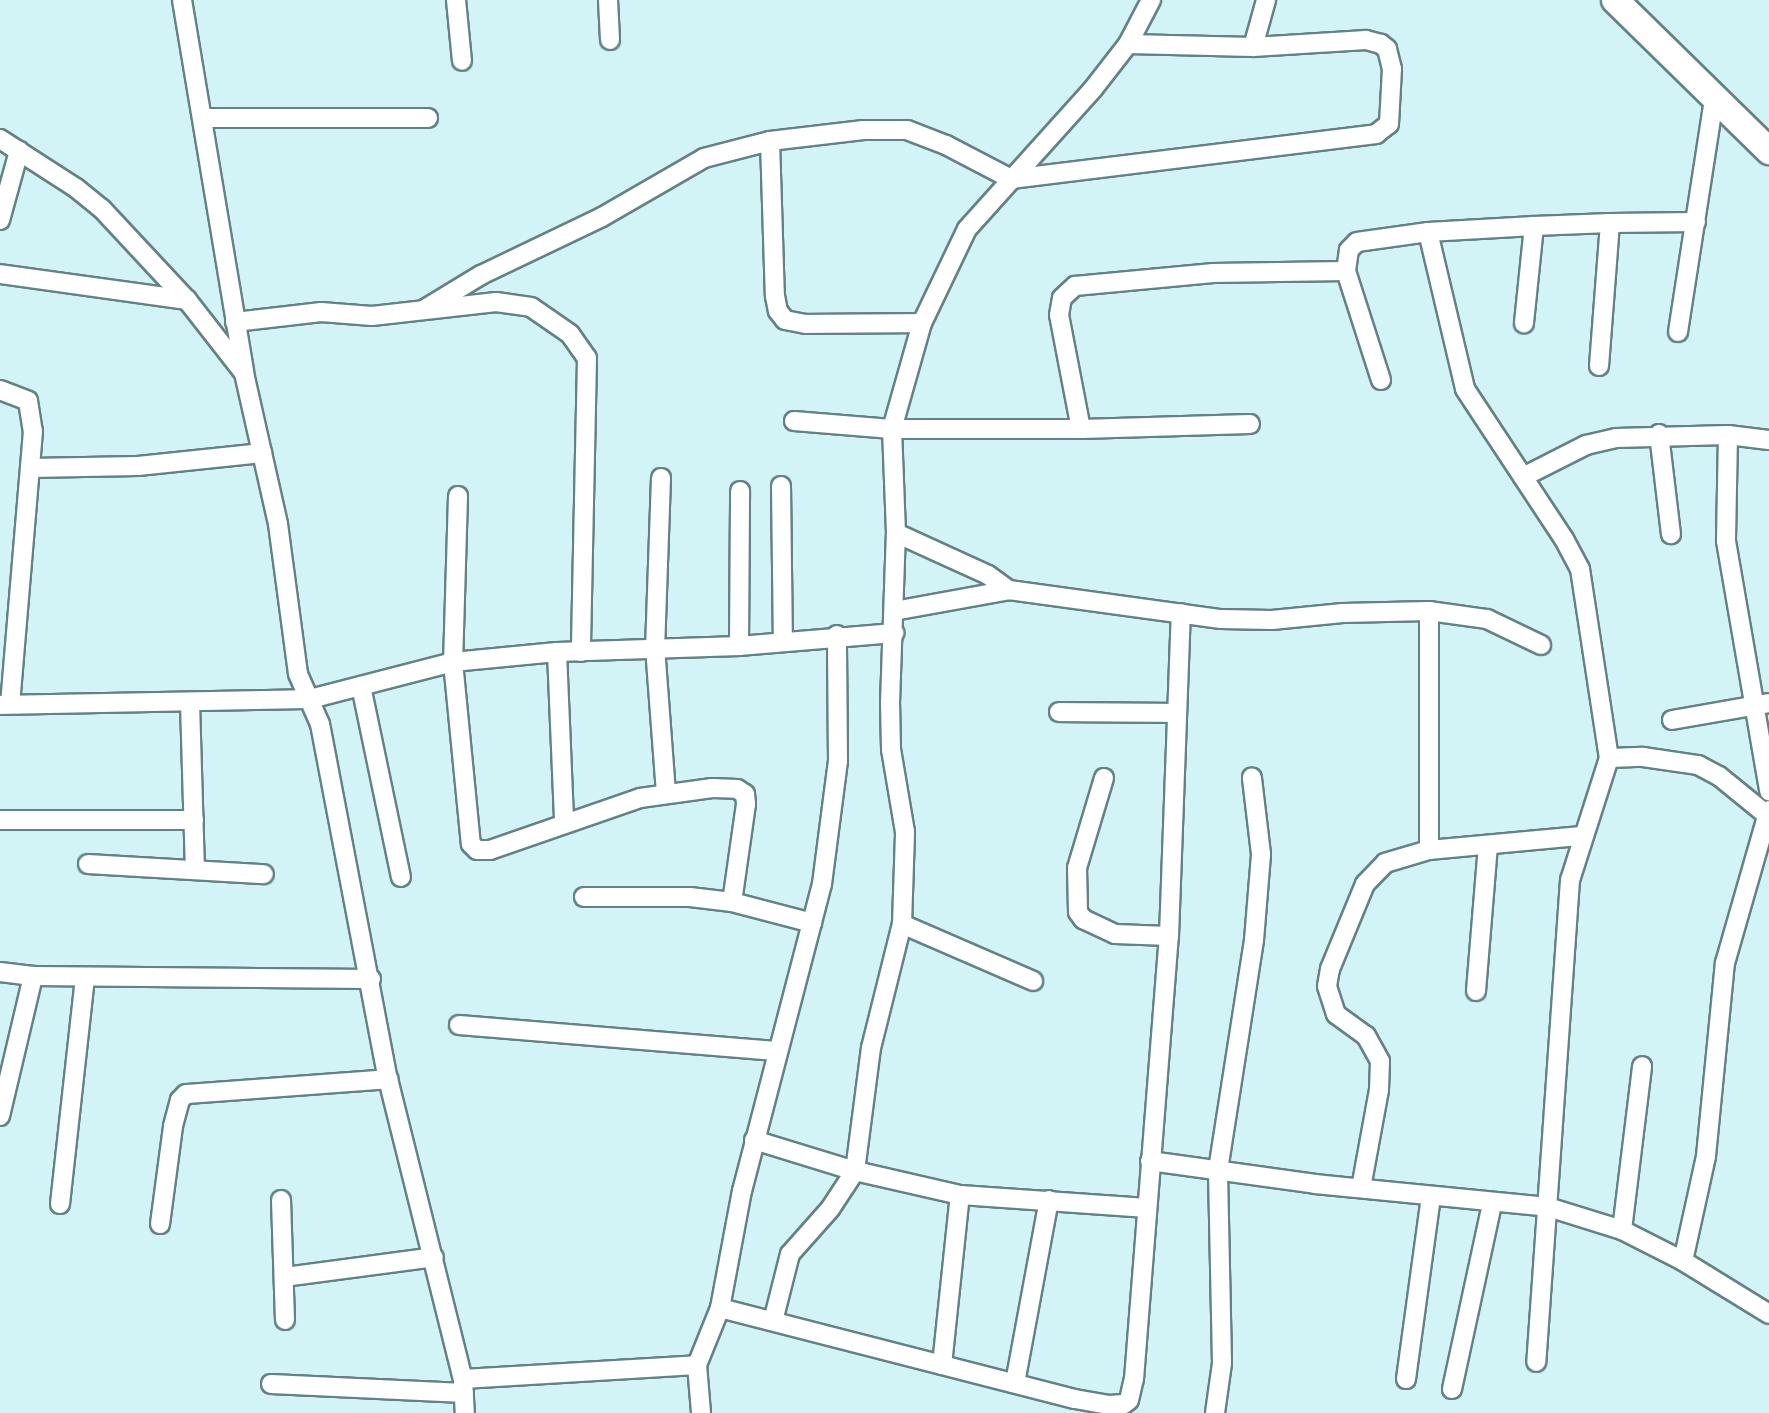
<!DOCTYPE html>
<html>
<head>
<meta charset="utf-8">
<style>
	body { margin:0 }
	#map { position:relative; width:1769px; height:1413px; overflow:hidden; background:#d3f4f6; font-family:"Roboto Serif",serif }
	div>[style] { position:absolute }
	.roads { filter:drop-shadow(2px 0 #648284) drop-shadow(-2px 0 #648284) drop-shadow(0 2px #648284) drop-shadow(0 -2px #648284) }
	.minor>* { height:18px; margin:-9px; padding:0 9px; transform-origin:9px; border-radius:9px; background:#fff }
	.secondary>* { height:26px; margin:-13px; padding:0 13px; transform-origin:13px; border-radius:13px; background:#fff }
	span { translate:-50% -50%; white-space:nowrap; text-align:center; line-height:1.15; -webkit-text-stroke:7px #fff; paint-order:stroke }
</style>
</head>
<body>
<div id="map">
	<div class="roads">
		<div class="minor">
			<i style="left:182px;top:0;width:375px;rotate:80.5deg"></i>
			<i style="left:456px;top:0;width:61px;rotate:84.4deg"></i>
			<i style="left:608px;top:0;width:40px;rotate:87.1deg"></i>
			<i style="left:1253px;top:47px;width:49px;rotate:-74.5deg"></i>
			<i style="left:202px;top:118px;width:226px"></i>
			<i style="left:0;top:139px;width:90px;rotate:32.8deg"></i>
			<i style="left:76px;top:188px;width:33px;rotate:39deg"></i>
			<i style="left:102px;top:209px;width:125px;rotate:47deg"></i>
			<i style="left:187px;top:300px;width:93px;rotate:52deg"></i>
			<i style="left:244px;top:373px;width:155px;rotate:77.3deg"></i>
			<i style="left:278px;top:524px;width:151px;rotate:82.4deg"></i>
			<i style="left:298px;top:674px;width:55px;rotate:66.3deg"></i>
			<i style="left:320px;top:724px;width:361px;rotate:79.2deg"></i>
			<i style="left:388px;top:1079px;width:309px;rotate:76deg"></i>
			<i style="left:463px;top:1379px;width:34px;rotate:87deg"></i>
			<i style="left:770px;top:141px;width:155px;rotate:88.2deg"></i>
			<i style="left:775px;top:296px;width:15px;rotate:79deg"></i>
			<i style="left:778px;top:311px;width:11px;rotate:52deg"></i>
			<i style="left:785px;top:320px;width:21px;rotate:11deg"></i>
			<i style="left:806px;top:324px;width:116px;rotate:-0.5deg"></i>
			<i style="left:0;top:220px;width:72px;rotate:-74.6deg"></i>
			<i style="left:1534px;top:226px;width:76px;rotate:-2.3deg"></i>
			<i style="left:1428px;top:232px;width:161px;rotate:76.7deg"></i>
			<i style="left:1465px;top:389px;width:180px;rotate:56.6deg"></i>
			<i style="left:1564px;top:539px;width:34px;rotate:62deg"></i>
			<i style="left:1580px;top:569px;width:191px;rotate:81.3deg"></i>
			<i style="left:1609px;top:758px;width:128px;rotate:107.7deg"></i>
			<i style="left:1570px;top:880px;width:483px;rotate:94deg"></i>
			<i style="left:0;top:274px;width:189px;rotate:7.9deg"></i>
			<i style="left:425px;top:309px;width:66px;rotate:-31.3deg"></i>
			<i style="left:481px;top:275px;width:134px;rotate:-25.6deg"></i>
			<i style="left:602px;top:217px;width:118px;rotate:-30deg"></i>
			<i style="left:704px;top:158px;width:68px;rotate:-14.4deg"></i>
			<i style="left:770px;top:141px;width:94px;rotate:-6.7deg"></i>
			<i style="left:863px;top:130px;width:44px"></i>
			<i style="left:907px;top:130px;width:42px;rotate:21deg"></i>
			<i style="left:946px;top:145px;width:73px;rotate:27.6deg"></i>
			<i style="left:1011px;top:179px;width:368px;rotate:-7deg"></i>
			<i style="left:1376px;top:134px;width:16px;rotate:-38deg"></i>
			<i style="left:1389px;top:124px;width:55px;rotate:-86.9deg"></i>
			<i style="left:1392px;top:69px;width:21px;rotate:-104deg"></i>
			<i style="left:1387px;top:49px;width:8px;rotate:-140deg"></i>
			<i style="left:1381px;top:44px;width:16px;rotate:-165deg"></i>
			<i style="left:1366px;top:40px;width:113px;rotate:176.5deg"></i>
			<i style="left:1253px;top:47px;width:125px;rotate:-178.6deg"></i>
			<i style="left:235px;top:322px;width:87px;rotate:-6.6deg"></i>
			<i style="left:321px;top:312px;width:51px;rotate:4.5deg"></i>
			<i style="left:372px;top:316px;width:125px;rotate:-6.4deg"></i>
			<i style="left:496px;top:302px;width:35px;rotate:8deg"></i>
			<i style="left:531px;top:307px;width:47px;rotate:34.7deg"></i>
			<i style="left:570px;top:334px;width:29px;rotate:55deg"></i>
			<i style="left:587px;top:358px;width:294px;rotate:91.2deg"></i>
			<i style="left:1678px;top:332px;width:235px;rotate:-81.2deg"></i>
			<i style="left:1599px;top:366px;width:143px;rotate:-85.6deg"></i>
			<i style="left:1610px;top:223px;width:86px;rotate:-0.7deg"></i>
			<i style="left:1381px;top:380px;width:114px;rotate:-107.8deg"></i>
			<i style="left:1346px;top:271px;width:21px;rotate:-82deg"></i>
			<i style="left:1349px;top:250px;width:11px;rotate:-45deg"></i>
			<i style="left:1357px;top:242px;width:72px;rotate:-8deg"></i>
			<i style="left:1428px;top:232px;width:106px;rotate:-3.2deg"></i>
			<i style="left:1534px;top:226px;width:98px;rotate:95.9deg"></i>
			<i style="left:0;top:390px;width:30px;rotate:21deg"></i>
			<i style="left:28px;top:401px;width:30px;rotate:81deg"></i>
			<i style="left:33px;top:431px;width:274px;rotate:94.8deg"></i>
			<i style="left:794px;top:421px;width:98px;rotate:4.7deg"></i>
			<i style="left:892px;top:429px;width:189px"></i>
			<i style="left:1081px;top:429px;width:169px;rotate:-1.7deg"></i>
			<i style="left:1081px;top:429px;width:116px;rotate:-100.9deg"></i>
			<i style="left:1059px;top:315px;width:17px;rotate:-80deg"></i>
			<i style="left:1062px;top:298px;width:18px;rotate:-43deg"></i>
			<i style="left:1075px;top:286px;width:139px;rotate:-5.4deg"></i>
			<i style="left:1213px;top:273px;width:133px;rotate:-0.9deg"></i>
			<i style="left:1659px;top:434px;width:101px;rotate:83.2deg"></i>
			<i style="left:1728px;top:435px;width:106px;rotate:91.1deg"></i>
			<i style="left:1726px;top:541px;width:254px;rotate:80.2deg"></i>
			<i style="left:30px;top:468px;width:108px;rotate:-1.1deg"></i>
			<i style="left:138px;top:466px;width:125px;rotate:-6deg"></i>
			<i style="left:1523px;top:477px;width:71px;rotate:-26.9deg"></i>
			<i style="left:1586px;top:445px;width:31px;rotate:-13deg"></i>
			<i style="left:1616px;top:438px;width:112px;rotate:-1.5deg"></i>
			<i style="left:1728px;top:435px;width:41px;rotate:7deg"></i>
			<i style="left:661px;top:478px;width:169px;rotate:92deg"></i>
			<i style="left:655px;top:647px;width:146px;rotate:85.7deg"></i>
			<i style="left:781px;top:486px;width:156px;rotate:89.3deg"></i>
			<i style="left:458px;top:496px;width:166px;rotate:91.7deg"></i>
			<i style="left:453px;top:662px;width:183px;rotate:84.4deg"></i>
			<i style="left:471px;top:844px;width:8px;rotate:45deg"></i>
			<i style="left:477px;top:850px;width:13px"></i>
			<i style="left:490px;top:850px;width:159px;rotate:-19.1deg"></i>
			<i style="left:640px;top:798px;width:73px;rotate:-7.9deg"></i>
			<i style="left:712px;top:788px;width:25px;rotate:2deg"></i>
			<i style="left:737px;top:789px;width:9px;rotate:32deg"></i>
			<i style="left:745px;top:794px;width:10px;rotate:84deg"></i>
			<i style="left:746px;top:804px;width:99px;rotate:98.1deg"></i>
			<i style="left:896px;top:533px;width:101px;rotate:24.5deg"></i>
			<i style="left:988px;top:575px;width:26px;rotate:36deg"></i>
			<i style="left:894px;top:611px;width:117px;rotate:-10.3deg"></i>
			<i style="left:1009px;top:590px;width:214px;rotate:7.8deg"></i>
			<i style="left:1221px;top:619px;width:51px;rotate:1.1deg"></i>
			<i style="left:1272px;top:620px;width:71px;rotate:-5.6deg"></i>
			<i style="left:1343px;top:613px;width:86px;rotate:-1.3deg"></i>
			<i style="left:1429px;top:611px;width:59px;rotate:7.9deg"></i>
			<i style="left:1487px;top:619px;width:60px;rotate:25.7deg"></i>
			<i style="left:1429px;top:611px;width:239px;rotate:90deg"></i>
			<i style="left:739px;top:646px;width:155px;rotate:-89.6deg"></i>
			<i style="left:557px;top:652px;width:170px;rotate:87.6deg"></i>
			<i style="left:361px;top:686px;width:195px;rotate:78.2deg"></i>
			<i style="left:190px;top:703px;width:165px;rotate:88.3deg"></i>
			<i style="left:0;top:705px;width:310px;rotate:-1.1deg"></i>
			<i style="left:310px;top:699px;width:148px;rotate:-14.5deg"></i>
			<i style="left:453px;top:662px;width:104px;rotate:-5.5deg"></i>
			<i style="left:557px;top:652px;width:182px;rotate:-1.9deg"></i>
			<i style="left:739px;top:646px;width:156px;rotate:-4.8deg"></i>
			<i style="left:1059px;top:712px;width:116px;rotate:0.5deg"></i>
			<i style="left:1672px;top:720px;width:98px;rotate:-9.9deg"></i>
			<i style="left:1609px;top:758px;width:34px;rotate:-2deg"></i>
			<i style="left:1643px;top:757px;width:56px;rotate:8.3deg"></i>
			<i style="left:1698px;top:765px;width:24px;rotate:28deg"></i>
			<i style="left:1719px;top:776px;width:63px;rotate:39.2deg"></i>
			<i style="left:1104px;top:778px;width:94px;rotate:106.7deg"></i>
			<i style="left:1077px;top:868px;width:44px;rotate:88.7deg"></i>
			<i style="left:1078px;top:912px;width:9px;rotate:54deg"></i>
			<i style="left:1083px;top:919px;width:35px;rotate:25deg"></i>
			<i style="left:1115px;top:934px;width:54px;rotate:2.1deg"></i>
			<i style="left:0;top:820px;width:194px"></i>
			<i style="left:88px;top:864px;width:176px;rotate:3.3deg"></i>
			<i style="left:584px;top:897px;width:106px"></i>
			<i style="left:690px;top:897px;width:42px;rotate:6.8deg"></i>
			<i style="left:732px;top:902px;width:83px;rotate:14.7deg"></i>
			<i style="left:902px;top:924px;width:143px;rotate:23.5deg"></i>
			<i style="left:0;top:972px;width:33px;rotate:7deg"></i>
			<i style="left:33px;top:976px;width:338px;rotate:0.5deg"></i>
			<i style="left:1476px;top:991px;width:146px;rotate:-85.3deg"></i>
			<i style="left:459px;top:1025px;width:318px;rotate:4.7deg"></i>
			<i style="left:0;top:1116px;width:144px;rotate:-76.7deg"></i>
			<i style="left:754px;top:1140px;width:106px;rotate:17.1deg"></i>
			<i style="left:855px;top:1171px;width:45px;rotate:123.3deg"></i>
			<i style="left:830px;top:1209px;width:60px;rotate:131.6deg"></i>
			<i style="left:790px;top:1254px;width:69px;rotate:104.2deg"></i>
			<i style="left:1150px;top:1161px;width:167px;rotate:7.9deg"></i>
			<i style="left:1315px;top:1184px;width:234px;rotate:5.6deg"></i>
			<i style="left:1548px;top:1207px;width:77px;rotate:17.3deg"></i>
			<i style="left:1622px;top:1230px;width:68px;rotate:26.9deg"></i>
			<i style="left:1683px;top:1261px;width:101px;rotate:31.6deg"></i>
			<i style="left:1361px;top:1188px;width:100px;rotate:-79.6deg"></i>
			<i style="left:1379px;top:1090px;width:29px;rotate:-88deg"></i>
			<i style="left:1380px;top:1061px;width:29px;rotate:-119deg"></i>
			<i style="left:1366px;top:1036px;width:37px;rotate:-144deg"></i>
			<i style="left:1336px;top:1014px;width:29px;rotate:-108deg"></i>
			<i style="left:1327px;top:986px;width:17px;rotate:-80deg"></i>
			<i style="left:1330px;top:969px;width:92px;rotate:-67.6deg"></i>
			<i style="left:1365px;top:884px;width:29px;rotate:-46deg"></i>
			<i style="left:1385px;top:863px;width:46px;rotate:-16.5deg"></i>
			<i style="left:1429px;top:850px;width:153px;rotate:-5.3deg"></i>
			<i style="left:281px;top:1200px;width:120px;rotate:88.1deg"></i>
			<i style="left:60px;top:1204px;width:228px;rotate:-83.7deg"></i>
			<i style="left:1147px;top:1208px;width:187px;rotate:-176deg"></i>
			<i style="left:960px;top:1195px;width:108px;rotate:-167.1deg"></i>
			<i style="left:855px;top:1171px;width:124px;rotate:-82.6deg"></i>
			<i style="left:871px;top:1048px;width:128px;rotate:-76deg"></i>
			<i style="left:902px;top:924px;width:92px;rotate:-88.1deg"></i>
			<i style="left:905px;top:832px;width:84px;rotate:-99.6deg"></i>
			<i style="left:891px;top:749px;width:46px;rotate:-91.2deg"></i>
			<i style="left:890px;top:703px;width:170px;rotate:-88deg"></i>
			<i style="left:896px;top:533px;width:104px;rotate:-92.2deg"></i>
			<i style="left:892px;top:429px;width:110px;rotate:-74.2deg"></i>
			<i style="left:922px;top:323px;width:104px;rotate:-64.4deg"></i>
			<i style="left:967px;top:229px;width:188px;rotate:-48deg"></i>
			<i style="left:1093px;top:89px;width:57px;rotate:-52.1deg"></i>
			<i style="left:1128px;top:44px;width:50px;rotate:-62.4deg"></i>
			<i style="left:160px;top:1224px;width:99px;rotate:-82.4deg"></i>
			<i style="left:173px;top:1126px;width:27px;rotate:-75deg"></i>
			<i style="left:180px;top:1100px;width:8px;rotate:-45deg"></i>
			<i style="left:186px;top:1094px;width:203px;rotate:-4.2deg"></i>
			<i style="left:1622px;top:1230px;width:165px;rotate:-83deg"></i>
			<i style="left:1683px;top:1261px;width:107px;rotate:-77.6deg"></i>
			<i style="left:1706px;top:1156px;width:194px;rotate:-84.4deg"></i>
			<i style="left:1725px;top:963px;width:159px;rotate:-74deg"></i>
			<i style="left:285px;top:1277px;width:150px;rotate:-7.6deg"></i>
			<i style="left:720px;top:1308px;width:119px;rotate:-79.4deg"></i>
			<i style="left:742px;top:1191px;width:317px;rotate:-75.4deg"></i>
			<i style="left:822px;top:884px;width:124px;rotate:-82.6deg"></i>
			<i style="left:838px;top:761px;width:126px;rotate:-90.5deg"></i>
			<i style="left:697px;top:1365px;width:61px;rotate:-68deg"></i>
			<i style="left:720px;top:1308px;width:366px;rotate:14.4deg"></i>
			<i style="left:1075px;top:1399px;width:35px;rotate:10deg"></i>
			<i style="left:1109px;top:1405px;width:15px;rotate:-4deg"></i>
			<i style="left:1124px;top:1404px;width:6px;rotate:-39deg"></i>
			<i style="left:1129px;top:1400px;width:22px;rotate:-77deg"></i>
			<i style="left:1134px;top:1379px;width:444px;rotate:-85.5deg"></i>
			<i style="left:1169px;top:936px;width:323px;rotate:-87.9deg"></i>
			<i style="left:942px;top:1365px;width:171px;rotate:-84deg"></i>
			<i style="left:463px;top:1379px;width:234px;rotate:-3.4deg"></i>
			<i style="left:697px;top:1365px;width:48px;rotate:85.2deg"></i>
			<i style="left:1406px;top:1379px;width:184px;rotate:-82.2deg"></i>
			<i style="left:1015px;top:1383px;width:186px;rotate:-79.5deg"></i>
			<i style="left:271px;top:1384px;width:193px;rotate:2.7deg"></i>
			<i style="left:1452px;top:1389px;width:189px;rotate:-77.8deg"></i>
			<i style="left:1215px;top:1413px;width:50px;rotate:-82deg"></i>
			<i style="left:1222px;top:1363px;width:193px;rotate:-91.2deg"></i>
			<i style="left:1218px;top:1170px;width:233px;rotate:-81.1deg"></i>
			<i style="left:1254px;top:940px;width:86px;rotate:-85.3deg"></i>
			<i style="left:1261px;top:854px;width:77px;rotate:-96.8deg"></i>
		</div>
		<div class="secondary">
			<i style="left:1615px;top:0;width:216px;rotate:44.4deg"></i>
		</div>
	</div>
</div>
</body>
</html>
